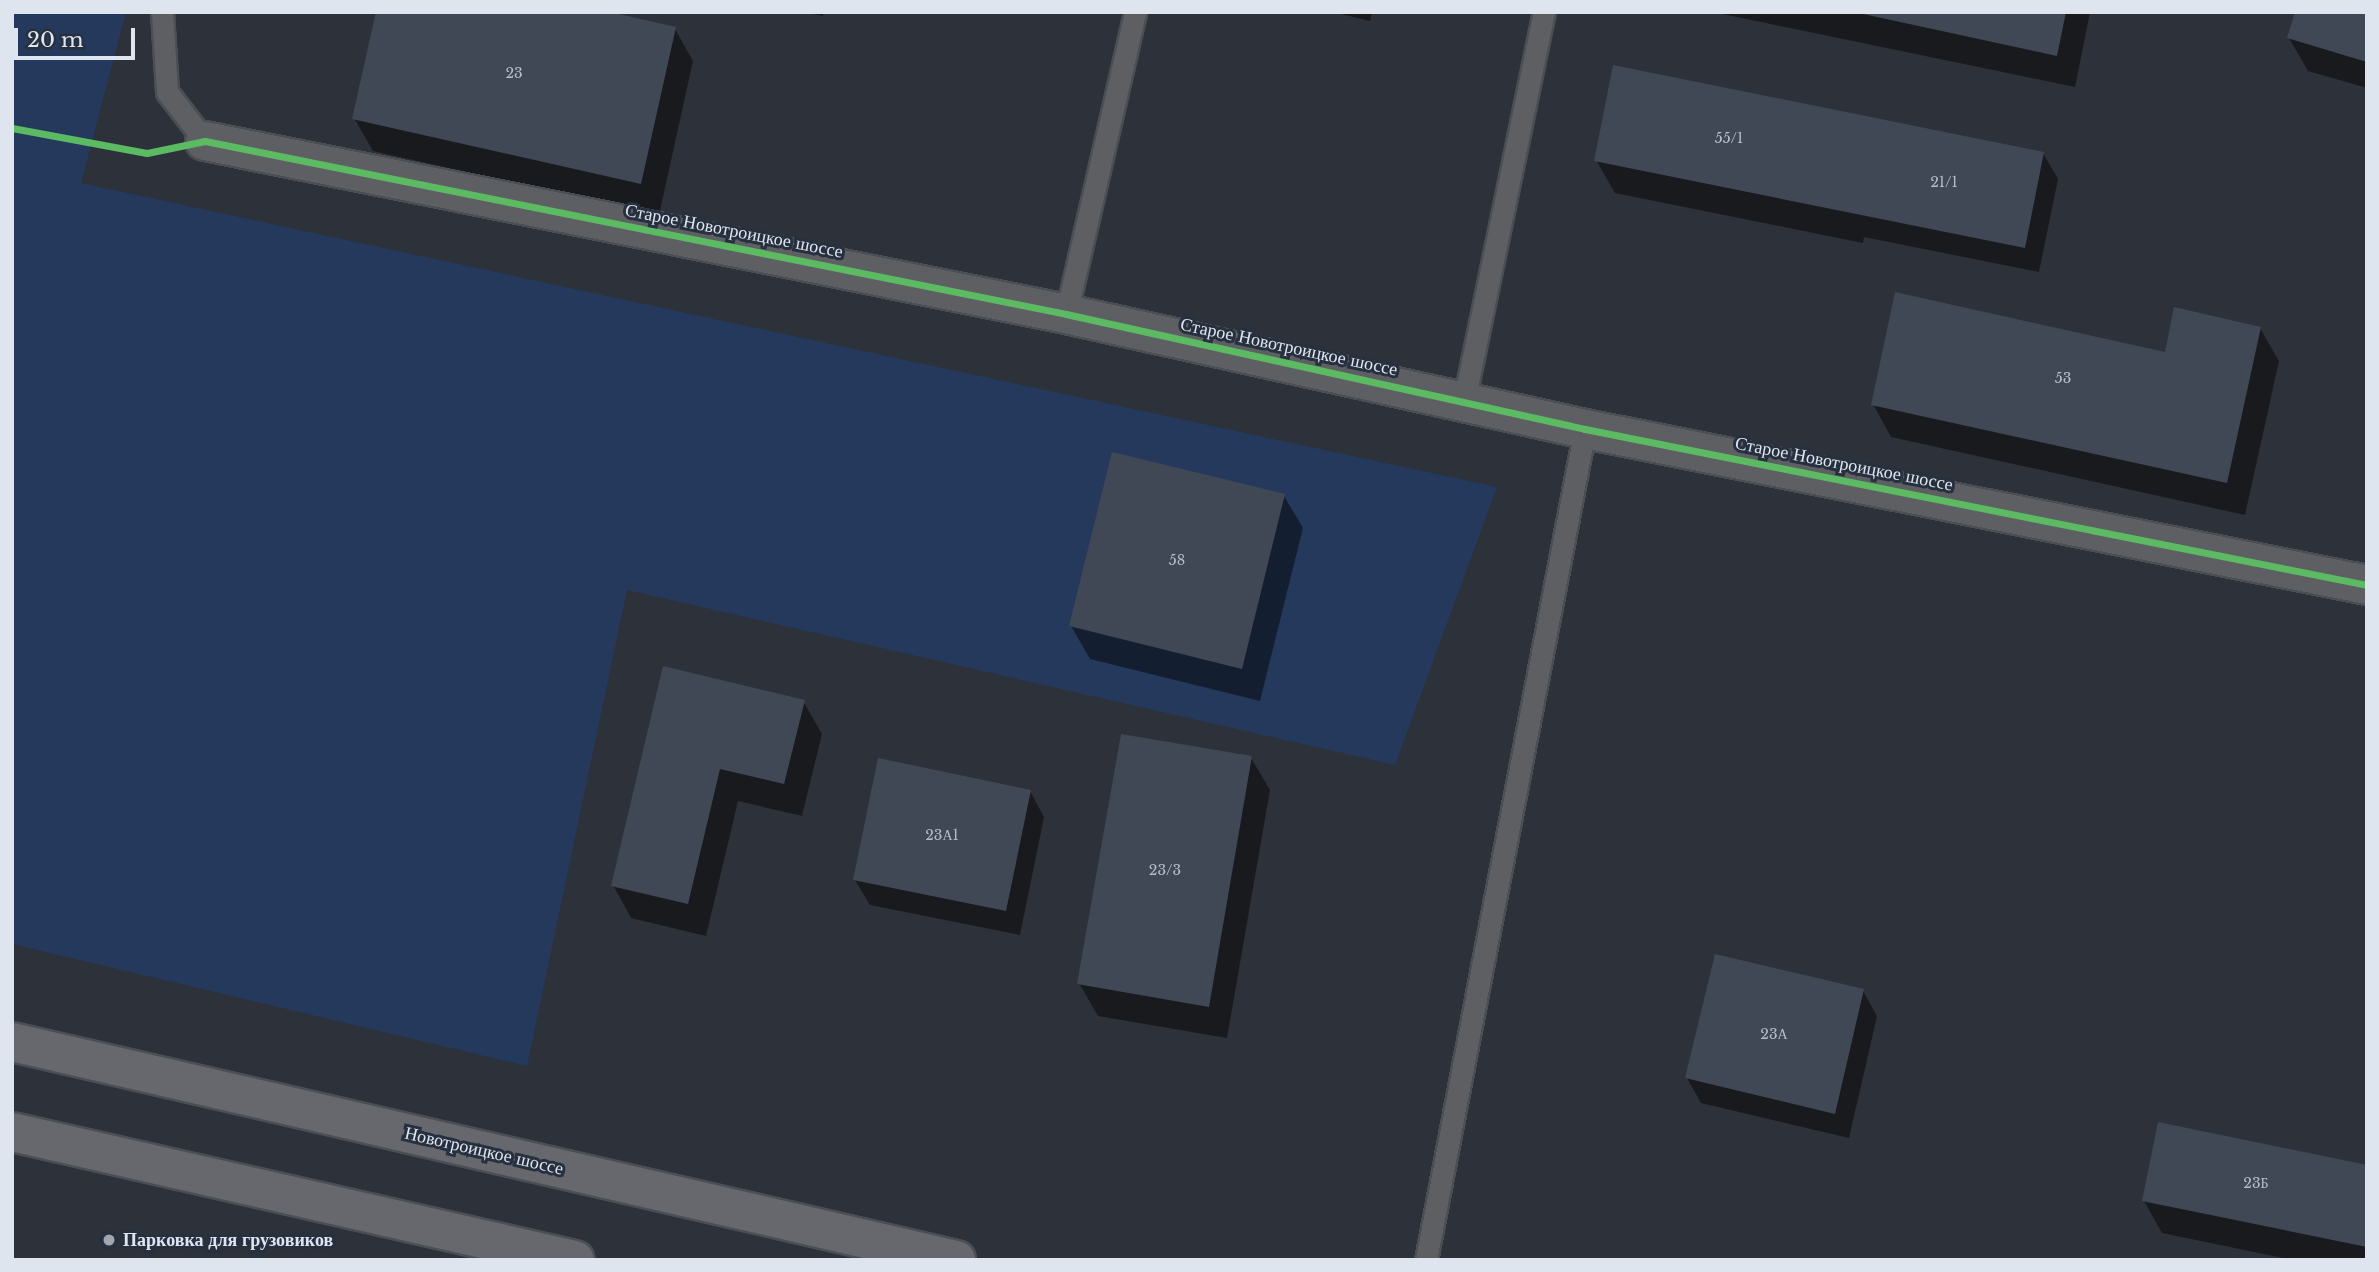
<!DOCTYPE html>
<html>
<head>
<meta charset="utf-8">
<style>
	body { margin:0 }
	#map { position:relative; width:2379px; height:1272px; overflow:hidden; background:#2d3139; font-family:"Libre Baskerville",serif }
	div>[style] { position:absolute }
	.green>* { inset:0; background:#25395d }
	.shadow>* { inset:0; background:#0007 }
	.building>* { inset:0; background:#404856 }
	.roads { filter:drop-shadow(2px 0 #4a4f55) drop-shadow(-2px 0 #4a4f55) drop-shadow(0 2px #4a4f55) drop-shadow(0 -2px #4a4f55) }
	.service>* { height:21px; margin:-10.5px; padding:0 10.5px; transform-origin:10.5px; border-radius:10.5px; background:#5d5f63 }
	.minor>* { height:38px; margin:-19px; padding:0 19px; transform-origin:19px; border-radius:19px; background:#5d5f63 }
	.primary>* { height:38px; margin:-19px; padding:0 19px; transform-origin:19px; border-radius:19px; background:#66686d }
	.cycleway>* { height:7px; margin:-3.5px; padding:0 3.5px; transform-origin:3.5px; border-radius:3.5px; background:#5cba63 }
	.dots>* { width:19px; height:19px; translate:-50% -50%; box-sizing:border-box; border:4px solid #27303f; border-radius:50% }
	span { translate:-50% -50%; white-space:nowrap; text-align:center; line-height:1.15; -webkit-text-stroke:6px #27303f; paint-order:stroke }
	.number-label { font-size:14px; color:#b7bec9 }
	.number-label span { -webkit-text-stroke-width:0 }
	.street-label { font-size:18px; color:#dfe5ef }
	.poi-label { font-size:18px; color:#dfe5ef; font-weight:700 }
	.left { translate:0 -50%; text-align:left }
	.frame { position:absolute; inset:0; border:14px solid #dfe5ef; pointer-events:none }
	.scale { position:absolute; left:14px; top:28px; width:121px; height:32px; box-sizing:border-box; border:4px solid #dfe5ef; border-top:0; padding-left:9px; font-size:21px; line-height:24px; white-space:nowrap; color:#dfe5ef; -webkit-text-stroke:5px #27303f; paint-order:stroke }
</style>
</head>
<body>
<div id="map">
	<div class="green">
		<i style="clip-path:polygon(12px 12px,126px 12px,81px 183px,1497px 487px,1395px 765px,627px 590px,527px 1066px,12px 944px)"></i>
	</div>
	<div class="shadow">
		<i style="clip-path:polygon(804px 12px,824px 12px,823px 16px)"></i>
		<i style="clip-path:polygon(1333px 12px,1372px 12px,1370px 21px)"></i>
		<i style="clip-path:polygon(1713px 12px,2090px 12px,2075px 87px)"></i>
		<i style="clip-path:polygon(2367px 12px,2367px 88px,2308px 71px,2289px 38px)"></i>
		<i style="clip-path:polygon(675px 29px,693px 61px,659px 215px,373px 151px,354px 118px)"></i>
		<i style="clip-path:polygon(2043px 153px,2058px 179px,2039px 272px,1864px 237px,1863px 243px,1615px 193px,1596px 160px)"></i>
		<i style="clip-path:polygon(2260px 328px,2279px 361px,2245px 515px,1891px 437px,1873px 404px,2166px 354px)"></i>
		<i style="clip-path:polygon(1284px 496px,1303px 528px,1260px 701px,1090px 659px,1071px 626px)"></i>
		<i style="clip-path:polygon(665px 668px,803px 701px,822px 734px,802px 816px,738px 801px,706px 936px,631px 918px,613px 885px)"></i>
		<i style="clip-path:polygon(1251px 758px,1270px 790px,1227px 1038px,1098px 1016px,1079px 983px)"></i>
		<i style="clip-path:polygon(1030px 791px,1044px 817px,1020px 935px,870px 905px,855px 880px)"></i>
		<i style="clip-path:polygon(1863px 991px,1877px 1016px,1849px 1138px,1701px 1103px,1687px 1078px)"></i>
		<i style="clip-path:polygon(2367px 1167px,2367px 1260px,2293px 1260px,2162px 1233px,2144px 1201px)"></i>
	</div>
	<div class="building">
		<i style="clip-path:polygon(376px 12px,610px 12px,676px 27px,641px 184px,352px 119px)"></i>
		<i style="clip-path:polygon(1854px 12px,2066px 12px,2057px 56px)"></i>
		<i style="clip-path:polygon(2295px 12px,2367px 12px,2367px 62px,2287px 38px)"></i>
		<i style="clip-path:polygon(1613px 65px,2044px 152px,2025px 248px,1594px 161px)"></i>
		<i style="clip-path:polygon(1895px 292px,2165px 352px,2174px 307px,2261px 327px,2227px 483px,1871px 405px)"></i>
		<i style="clip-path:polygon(1112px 452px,1285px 494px,1242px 669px,1069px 626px)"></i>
		<i style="clip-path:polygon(663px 666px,805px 700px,784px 784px,720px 769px,688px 904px,611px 886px)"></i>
		<i style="clip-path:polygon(1121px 734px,1252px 756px,1209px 1007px,1077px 984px)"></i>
		<i style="clip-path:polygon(878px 758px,1031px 790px,1006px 911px,853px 880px)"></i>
		<i style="clip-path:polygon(1715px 954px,1864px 989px,1835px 1114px,1685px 1078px)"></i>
		<i style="clip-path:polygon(2158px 1122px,2367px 1165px,2367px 1247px,2142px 1201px)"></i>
	</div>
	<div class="roads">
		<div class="service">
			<i style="left:162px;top:12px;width:80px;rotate:86.4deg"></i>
			<i style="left:167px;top:92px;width:62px;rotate:52.2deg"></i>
			<i style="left:1066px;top:314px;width:310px;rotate:-77.1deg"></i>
			<i style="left:1464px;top:401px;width:397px;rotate:-78.4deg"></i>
			<i style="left:1426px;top:1260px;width:846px;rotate:-79.17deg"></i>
		</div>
		<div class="minor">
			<i style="left:205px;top:141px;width:878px;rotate:11.36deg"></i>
			<i style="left:1066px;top:314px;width:532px;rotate:12.49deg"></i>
			<i style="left:1585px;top:429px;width:797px;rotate:11.28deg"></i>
		</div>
		<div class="primary">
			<i style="left:12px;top:1042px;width:969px;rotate:13deg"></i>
			<i style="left:12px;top:1132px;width:577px;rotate:12.81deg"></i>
		</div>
	</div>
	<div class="cycleway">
		<i style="left:12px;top:128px;width:137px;rotate:10.5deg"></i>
		<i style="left:147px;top:153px;width:59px;rotate:-11.7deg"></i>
		<i style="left:205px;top:141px;width:878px;rotate:11.36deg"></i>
		<i style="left:1066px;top:314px;width:532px;rotate:12.49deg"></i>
		<i style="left:1585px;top:429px;width:797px;rotate:11.28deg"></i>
	</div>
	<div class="dots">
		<i style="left:109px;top:1240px;background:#a1a6af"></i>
	</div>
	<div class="number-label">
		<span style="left:514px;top:73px">23</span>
		<span style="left:1729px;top:138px">55/1</span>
		<span style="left:1944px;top:182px">21/1</span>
		<span style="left:2063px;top:378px">53</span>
		<span style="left:1177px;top:560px">58</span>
		<span style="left:942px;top:835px">23А1</span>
		<span style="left:1165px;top:870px">23/3</span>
		<span style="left:1774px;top:1034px">23А</span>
		<span style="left:2256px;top:1183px">23Б</span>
	</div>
	<div class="street-label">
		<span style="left:734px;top:231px;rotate:11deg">Старое Новотроицкое шоссе</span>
		<span style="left:1289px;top:347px;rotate:12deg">Старое Новотроицкое шоссе</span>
		<span style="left:1844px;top:464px;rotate:11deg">Старое Новотроицкое шоссе</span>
		<span style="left:484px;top:1151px;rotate:13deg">Новотроицкое шоссе</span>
	</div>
	<div class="poi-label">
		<span class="left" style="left:123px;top:1240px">Парковка для грузовиков</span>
	</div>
	<div class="frame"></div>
	<div class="scale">20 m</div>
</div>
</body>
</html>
